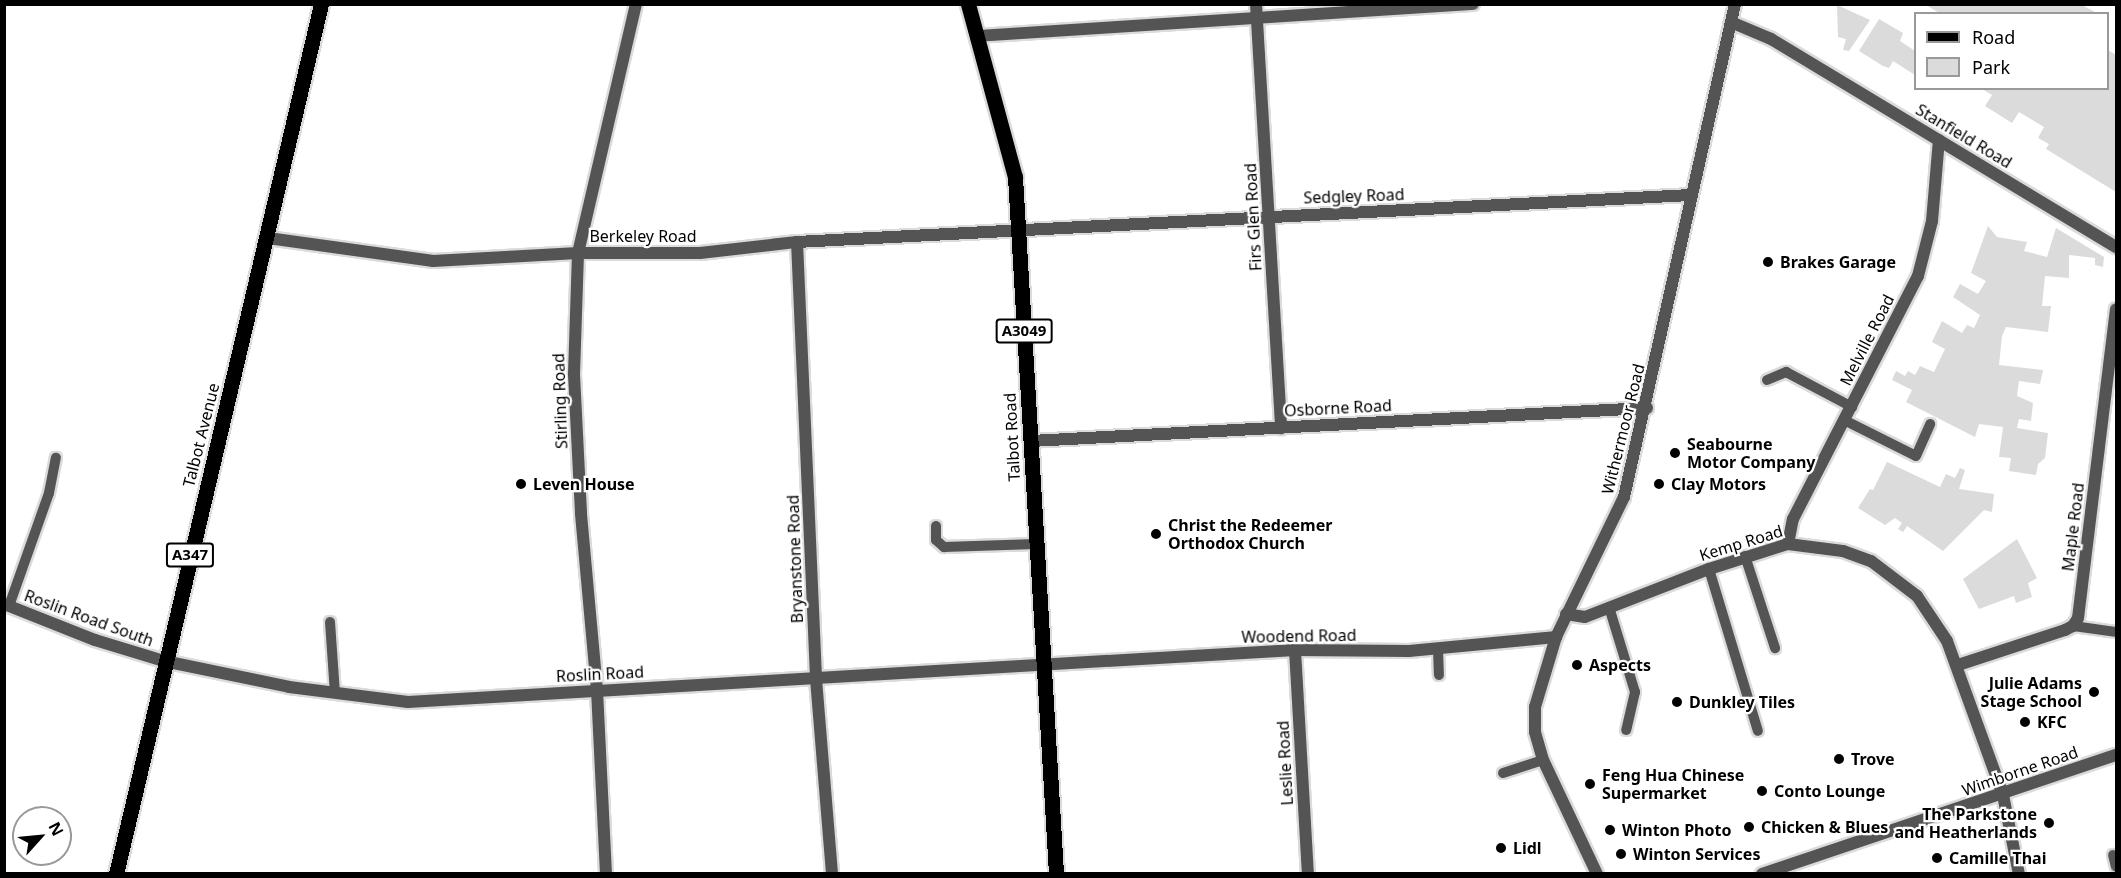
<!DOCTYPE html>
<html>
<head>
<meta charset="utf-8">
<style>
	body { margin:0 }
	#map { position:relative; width:2121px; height:878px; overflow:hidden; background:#fff; font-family:"Noto Sans",sans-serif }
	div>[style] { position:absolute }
	.green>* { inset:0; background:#dbdbdb }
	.roads { filter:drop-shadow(2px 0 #dbdbdb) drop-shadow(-2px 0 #dbdbdb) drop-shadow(0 2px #dbdbdb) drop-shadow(0 -2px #dbdbdb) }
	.service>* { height:10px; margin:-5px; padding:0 5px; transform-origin:5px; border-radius:5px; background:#545454 }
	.minor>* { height:12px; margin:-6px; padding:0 6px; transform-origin:6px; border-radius:6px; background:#545454 }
	.tertiary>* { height:12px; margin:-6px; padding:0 6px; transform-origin:6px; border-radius:6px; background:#545454 }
	.primary>* { height:15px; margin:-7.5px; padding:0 7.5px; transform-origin:7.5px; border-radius:7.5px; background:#000 }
	.dots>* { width:16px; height:16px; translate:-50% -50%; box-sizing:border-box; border:3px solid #fff; border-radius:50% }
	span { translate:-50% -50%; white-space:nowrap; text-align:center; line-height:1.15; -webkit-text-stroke:4.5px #fff; paint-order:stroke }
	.shield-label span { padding:2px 4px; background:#fff; border:2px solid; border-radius:4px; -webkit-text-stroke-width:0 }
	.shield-label { font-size:15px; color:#000; font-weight:700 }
	.street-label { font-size:16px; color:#000 }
	.poi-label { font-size:16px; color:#000; font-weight:700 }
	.left { translate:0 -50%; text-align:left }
	.right { translate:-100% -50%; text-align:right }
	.frame { position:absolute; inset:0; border:6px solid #000; pointer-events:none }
	.legend { position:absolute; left:1914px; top:12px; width:195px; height:78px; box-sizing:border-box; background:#fff; border:2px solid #999; margin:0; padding:8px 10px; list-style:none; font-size:18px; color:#000 }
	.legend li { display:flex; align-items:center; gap:12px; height:30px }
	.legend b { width:30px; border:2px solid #999 }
	.north { position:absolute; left:12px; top:806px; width:60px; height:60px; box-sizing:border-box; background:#fff; border:2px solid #999; border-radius:50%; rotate:63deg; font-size:16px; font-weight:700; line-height:24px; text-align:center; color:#000 }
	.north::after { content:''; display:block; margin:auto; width:21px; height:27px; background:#000; clip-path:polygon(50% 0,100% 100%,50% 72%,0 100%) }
</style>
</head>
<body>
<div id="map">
	<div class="green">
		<i style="clip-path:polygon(1837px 5px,1870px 20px,1849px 51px,1843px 50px,1846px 39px,1838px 37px)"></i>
		<i style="clip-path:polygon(2082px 5px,2097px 13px,1941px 14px,1926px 5px)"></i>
		<i style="clip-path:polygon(1879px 19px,1903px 33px,1900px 41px,1915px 51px,1915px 75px,1893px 61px,1889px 68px,1883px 66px,1859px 51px)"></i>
		<i style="clip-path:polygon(2108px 50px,2116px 55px,2116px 192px,2046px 149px,2049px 144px,2038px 138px,2044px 127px,2019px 112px,2012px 123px,1985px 106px,1992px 95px,1982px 89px,2108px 88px)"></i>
		<i style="clip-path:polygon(1988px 226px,1997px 237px,2027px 242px,2024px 251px,2047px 257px,2056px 228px,2104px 257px,2103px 267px,2095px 265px,2095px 258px,2069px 255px,2069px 278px,2045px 276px,2042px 306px,2051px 306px,2048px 332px,2006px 327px,2002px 336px,1999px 365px,2043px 370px,2040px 384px,2019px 381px,2017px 396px,2033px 403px,2031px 421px,2019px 419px,2017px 428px,2048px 433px,2045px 458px,2038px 464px,2036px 475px,2009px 471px,2011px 458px,1999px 457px,2003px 427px,1979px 424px,1975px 437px,1906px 402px,1912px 390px,1892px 380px,1896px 371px,1905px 376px,1908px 371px,1915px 375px,1920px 366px,1934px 372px,1945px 349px,1932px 342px,1942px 321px,1962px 333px,1967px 325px,1974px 328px,1980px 315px,1953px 297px,1960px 284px,1978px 294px,1986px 281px,1971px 273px)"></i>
		<i style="clip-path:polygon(1887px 462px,1940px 487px,1946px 474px,1955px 478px,1960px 468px,1965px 470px,1959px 489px,1994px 494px,1992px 512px,1984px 510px,1943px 551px,1907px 526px,1903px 532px,1898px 529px,1902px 523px,1895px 518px,1885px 525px,1858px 508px,1870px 489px,1873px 490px)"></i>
		<i style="clip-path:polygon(2017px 539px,2037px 578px,2028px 583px,2032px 597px,2016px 603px,2014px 596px,1979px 609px,1963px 579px)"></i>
	</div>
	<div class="roads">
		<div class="service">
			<i style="left:1767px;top:380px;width:21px;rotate:-23deg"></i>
			<i style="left:1786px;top:372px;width:75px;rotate:27.9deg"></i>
			<i style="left:1844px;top:420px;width:80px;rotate:26.6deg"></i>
			<i style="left:1916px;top:456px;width:35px;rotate:-66deg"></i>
			<i style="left:936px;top:526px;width:14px;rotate:90deg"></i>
			<i style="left:936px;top:540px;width:11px;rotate:41deg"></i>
			<i style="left:944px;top:547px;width:92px;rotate:-1.9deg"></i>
			<i style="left:1745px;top:556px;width:97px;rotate:71.9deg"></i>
			<i style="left:1709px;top:569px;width:169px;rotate:73.2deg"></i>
			<i style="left:9px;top:606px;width:120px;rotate:-70.5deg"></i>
			<i style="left:49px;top:493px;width:36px;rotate:-79deg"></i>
			<i style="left:1609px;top:607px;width:89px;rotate:73deg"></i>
			<i style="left:1635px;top:692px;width:39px;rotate:103deg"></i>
			<i style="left:330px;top:622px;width:71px;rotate:86deg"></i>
			<i style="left:2073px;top:626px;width:43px;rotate:7.9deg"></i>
			<i style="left:1438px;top:649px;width:26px;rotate:88deg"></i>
			<i style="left:1503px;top:773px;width:42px;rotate:-18deg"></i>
			<i style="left:2113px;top:855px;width:12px;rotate:76deg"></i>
		</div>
		<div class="minor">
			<i style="left:1256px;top:4px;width:425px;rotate:86.6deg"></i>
			<i style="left:1731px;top:22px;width:43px;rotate:23deg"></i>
			<i style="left:1771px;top:39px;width:403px;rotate:31.1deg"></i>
			<i style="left:977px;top:36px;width:497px;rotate:-3.7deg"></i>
			<i style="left:268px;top:238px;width:167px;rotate:7.9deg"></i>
			<i style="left:433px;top:261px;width:145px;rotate:-3.2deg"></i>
			<i style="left:578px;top:253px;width:122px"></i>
			<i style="left:700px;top:253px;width:98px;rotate:-6.5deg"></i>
			<i style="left:797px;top:242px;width:895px;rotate:-3.01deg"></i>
			<i style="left:797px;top:242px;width:437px;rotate:87.5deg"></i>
			<i style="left:816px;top:679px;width:196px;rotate:85.3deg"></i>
			<i style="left:1031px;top:441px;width:617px;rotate:-3.07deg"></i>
			<i style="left:1788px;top:544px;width:25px;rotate:-79deg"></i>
			<i style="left:1793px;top:519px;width:273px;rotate:-62.8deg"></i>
			<i style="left:1918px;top:276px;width:57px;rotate:-75.7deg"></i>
			<i style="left:1932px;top:221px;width:81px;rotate:-85.1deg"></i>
			<i style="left:4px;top:604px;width:98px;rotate:21.6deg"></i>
			<i style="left:95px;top:640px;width:72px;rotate:16.9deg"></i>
			<i style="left:164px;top:661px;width:128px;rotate:11.7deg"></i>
			<i style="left:289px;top:687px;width:120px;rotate:7.2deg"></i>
			<i style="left:408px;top:702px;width:889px;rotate:-3.36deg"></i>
			<i style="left:1295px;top:650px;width:114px;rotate:0.5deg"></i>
			<i style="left:1409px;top:651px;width:148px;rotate:-5.4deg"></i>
			<i style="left:1566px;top:614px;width:19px;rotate:9deg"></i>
			<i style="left:1585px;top:617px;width:133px;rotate:-21.2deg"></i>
			<i style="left:1709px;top:569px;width:83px;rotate:-17.6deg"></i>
			<i style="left:1788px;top:544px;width:55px;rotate:7.3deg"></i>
			<i style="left:1843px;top:551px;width:30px;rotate:20deg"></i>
			<i style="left:1871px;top:561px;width:58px;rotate:37.3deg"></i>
			<i style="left:1917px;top:596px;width:54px;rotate:56.3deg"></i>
			<i style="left:1947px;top:641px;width:164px;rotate:70deg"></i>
			<i style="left:2003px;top:795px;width:81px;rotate:78.6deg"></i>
			<i style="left:1295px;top:650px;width:224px;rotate:86.7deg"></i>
			<i style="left:1958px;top:665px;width:113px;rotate:-18.1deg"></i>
			<i style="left:2065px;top:630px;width:9px;rotate:-27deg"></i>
			<i style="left:2073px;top:626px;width:9px;rotate:-58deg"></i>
			<i style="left:2078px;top:618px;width:311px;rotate:-83deg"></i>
			<i style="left:606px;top:874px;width:184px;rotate:-92.8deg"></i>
			<i style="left:597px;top:690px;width:178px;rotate:-95.2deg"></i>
			<i style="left:581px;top:513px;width:139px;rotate:-92.9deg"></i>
			<i style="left:574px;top:374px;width:121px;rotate:-88.1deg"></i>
			<i style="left:578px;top:253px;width:256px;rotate:-76.9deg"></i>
		</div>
		<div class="tertiary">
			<i style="left:1597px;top:874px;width:126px;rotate:-115.3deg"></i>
			<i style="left:1543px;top:760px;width:29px;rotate:-106deg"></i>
			<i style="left:1535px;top:732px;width:25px;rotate:-90deg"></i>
			<i style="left:1535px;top:707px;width:73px;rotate:-73.3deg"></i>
			<i style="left:1556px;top:637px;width:156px;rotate:-64.1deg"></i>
			<i style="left:1624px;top:497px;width:505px;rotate:-77.31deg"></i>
			<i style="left:1762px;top:874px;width:373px;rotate:-18.6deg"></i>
		</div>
		<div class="primary">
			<i style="left:968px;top:4px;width:179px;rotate:74.8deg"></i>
			<i style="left:1015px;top:177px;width:698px;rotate:86.63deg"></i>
			<i style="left:116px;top:874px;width:894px;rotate:-76.74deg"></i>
		</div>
	</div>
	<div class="dots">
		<i style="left:1768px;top:262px;background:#000"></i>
		<i style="left:1675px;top:453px;background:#000"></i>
		<i style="left:521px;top:484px;background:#000"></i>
		<i style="left:1659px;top:484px;background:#000"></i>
		<i style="left:1156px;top:534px;background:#000"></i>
		<i style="left:1577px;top:665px;background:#000"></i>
		<i style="left:2094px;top:692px;background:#000"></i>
		<i style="left:1677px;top:702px;background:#000"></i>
		<i style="left:2025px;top:722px;background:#000"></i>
		<i style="left:1839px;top:759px;background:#000"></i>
		<i style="left:1590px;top:784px;background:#000"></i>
		<i style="left:1762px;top:791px;background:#000"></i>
		<i style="left:2049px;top:823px;background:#000"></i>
		<i style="left:1749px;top:827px;background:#000"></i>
		<i style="left:1610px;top:830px;background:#000"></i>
		<i style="left:1501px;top:848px;background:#000"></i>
		<i style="left:1621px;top:854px;background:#000"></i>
		<i style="left:1937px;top:858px;background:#000"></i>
	</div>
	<div class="shield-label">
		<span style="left:1024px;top:331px">A3049</span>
		<span style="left:190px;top:555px">A347</span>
	</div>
	<div class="street-label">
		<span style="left:1964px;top:136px;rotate:31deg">Stanfield Road</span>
		<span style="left:1354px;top:196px;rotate:-2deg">Sedgley Road</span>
		<span style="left:1253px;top:217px;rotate:-93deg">Firs Glen Road</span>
		<span style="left:643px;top:236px">Berkeley Road</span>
		<span style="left:1867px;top:340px;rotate:-63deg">Melville Road</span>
		<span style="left:560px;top:401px;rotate:-92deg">Stirling Road</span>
		<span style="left:1338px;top:408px;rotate:-3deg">Osborne Road</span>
		<span style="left:1623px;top:429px;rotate:-76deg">Withermoor Road</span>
		<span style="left:201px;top:435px;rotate:-76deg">Talbot Avenue</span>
		<span style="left:1012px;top:437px;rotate:-93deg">Talbot Road</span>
		<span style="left:2073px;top:527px;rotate:-83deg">Maple Road</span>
		<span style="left:1741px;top:543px;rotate:-17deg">Kemp Road</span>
		<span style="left:795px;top:559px;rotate:-92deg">Bryanstone Road</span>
		<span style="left:89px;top:618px;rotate:20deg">Roslin Road South</span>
		<span style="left:1299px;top:636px;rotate:-1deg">Woodend Road</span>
		<span style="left:600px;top:674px;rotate:-3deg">Roslin Road</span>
		<span style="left:1285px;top:763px;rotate:-93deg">Leslie Road</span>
		<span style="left:2020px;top:771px;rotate:-19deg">Wimborne Road</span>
	</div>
	<div class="poi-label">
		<span class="left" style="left:1780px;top:262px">Brakes Garage</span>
		<span class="left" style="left:1687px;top:453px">Seabourne<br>Motor Company</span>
		<span class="left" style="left:533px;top:484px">Leven House</span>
		<span class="left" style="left:1671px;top:484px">Clay Motors</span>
		<span class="left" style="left:1168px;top:534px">Christ the Redeemer<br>Orthodox Church</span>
		<span class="left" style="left:1589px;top:665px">Aspects</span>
		<span class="right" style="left:2082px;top:692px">Julie Adams<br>Stage School</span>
		<span class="left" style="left:1689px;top:702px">Dunkley Tiles</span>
		<span class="left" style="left:2037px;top:722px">KFC</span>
		<span class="left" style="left:1851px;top:759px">Trove</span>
		<span class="left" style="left:1602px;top:784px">Feng Hua Chinese<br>Supermarket</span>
		<span class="left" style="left:1774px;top:791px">Conto Lounge</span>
		<span class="right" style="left:2037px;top:823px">The Parkstone<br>and Heatherlands</span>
		<span class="left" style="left:1761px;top:827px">Chicken &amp; Blues</span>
		<span class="left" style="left:1622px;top:830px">Winton Photo</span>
		<span class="left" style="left:1513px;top:848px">Lidl</span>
		<span class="left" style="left:1633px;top:854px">Winton Services</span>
		<span class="left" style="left:1949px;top:858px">Camille Thai</span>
	</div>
	<div class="frame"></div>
	<ul class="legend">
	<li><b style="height:8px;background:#000"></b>Road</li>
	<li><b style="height:16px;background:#dbdbdb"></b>Park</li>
	</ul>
	<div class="north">N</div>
</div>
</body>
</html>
